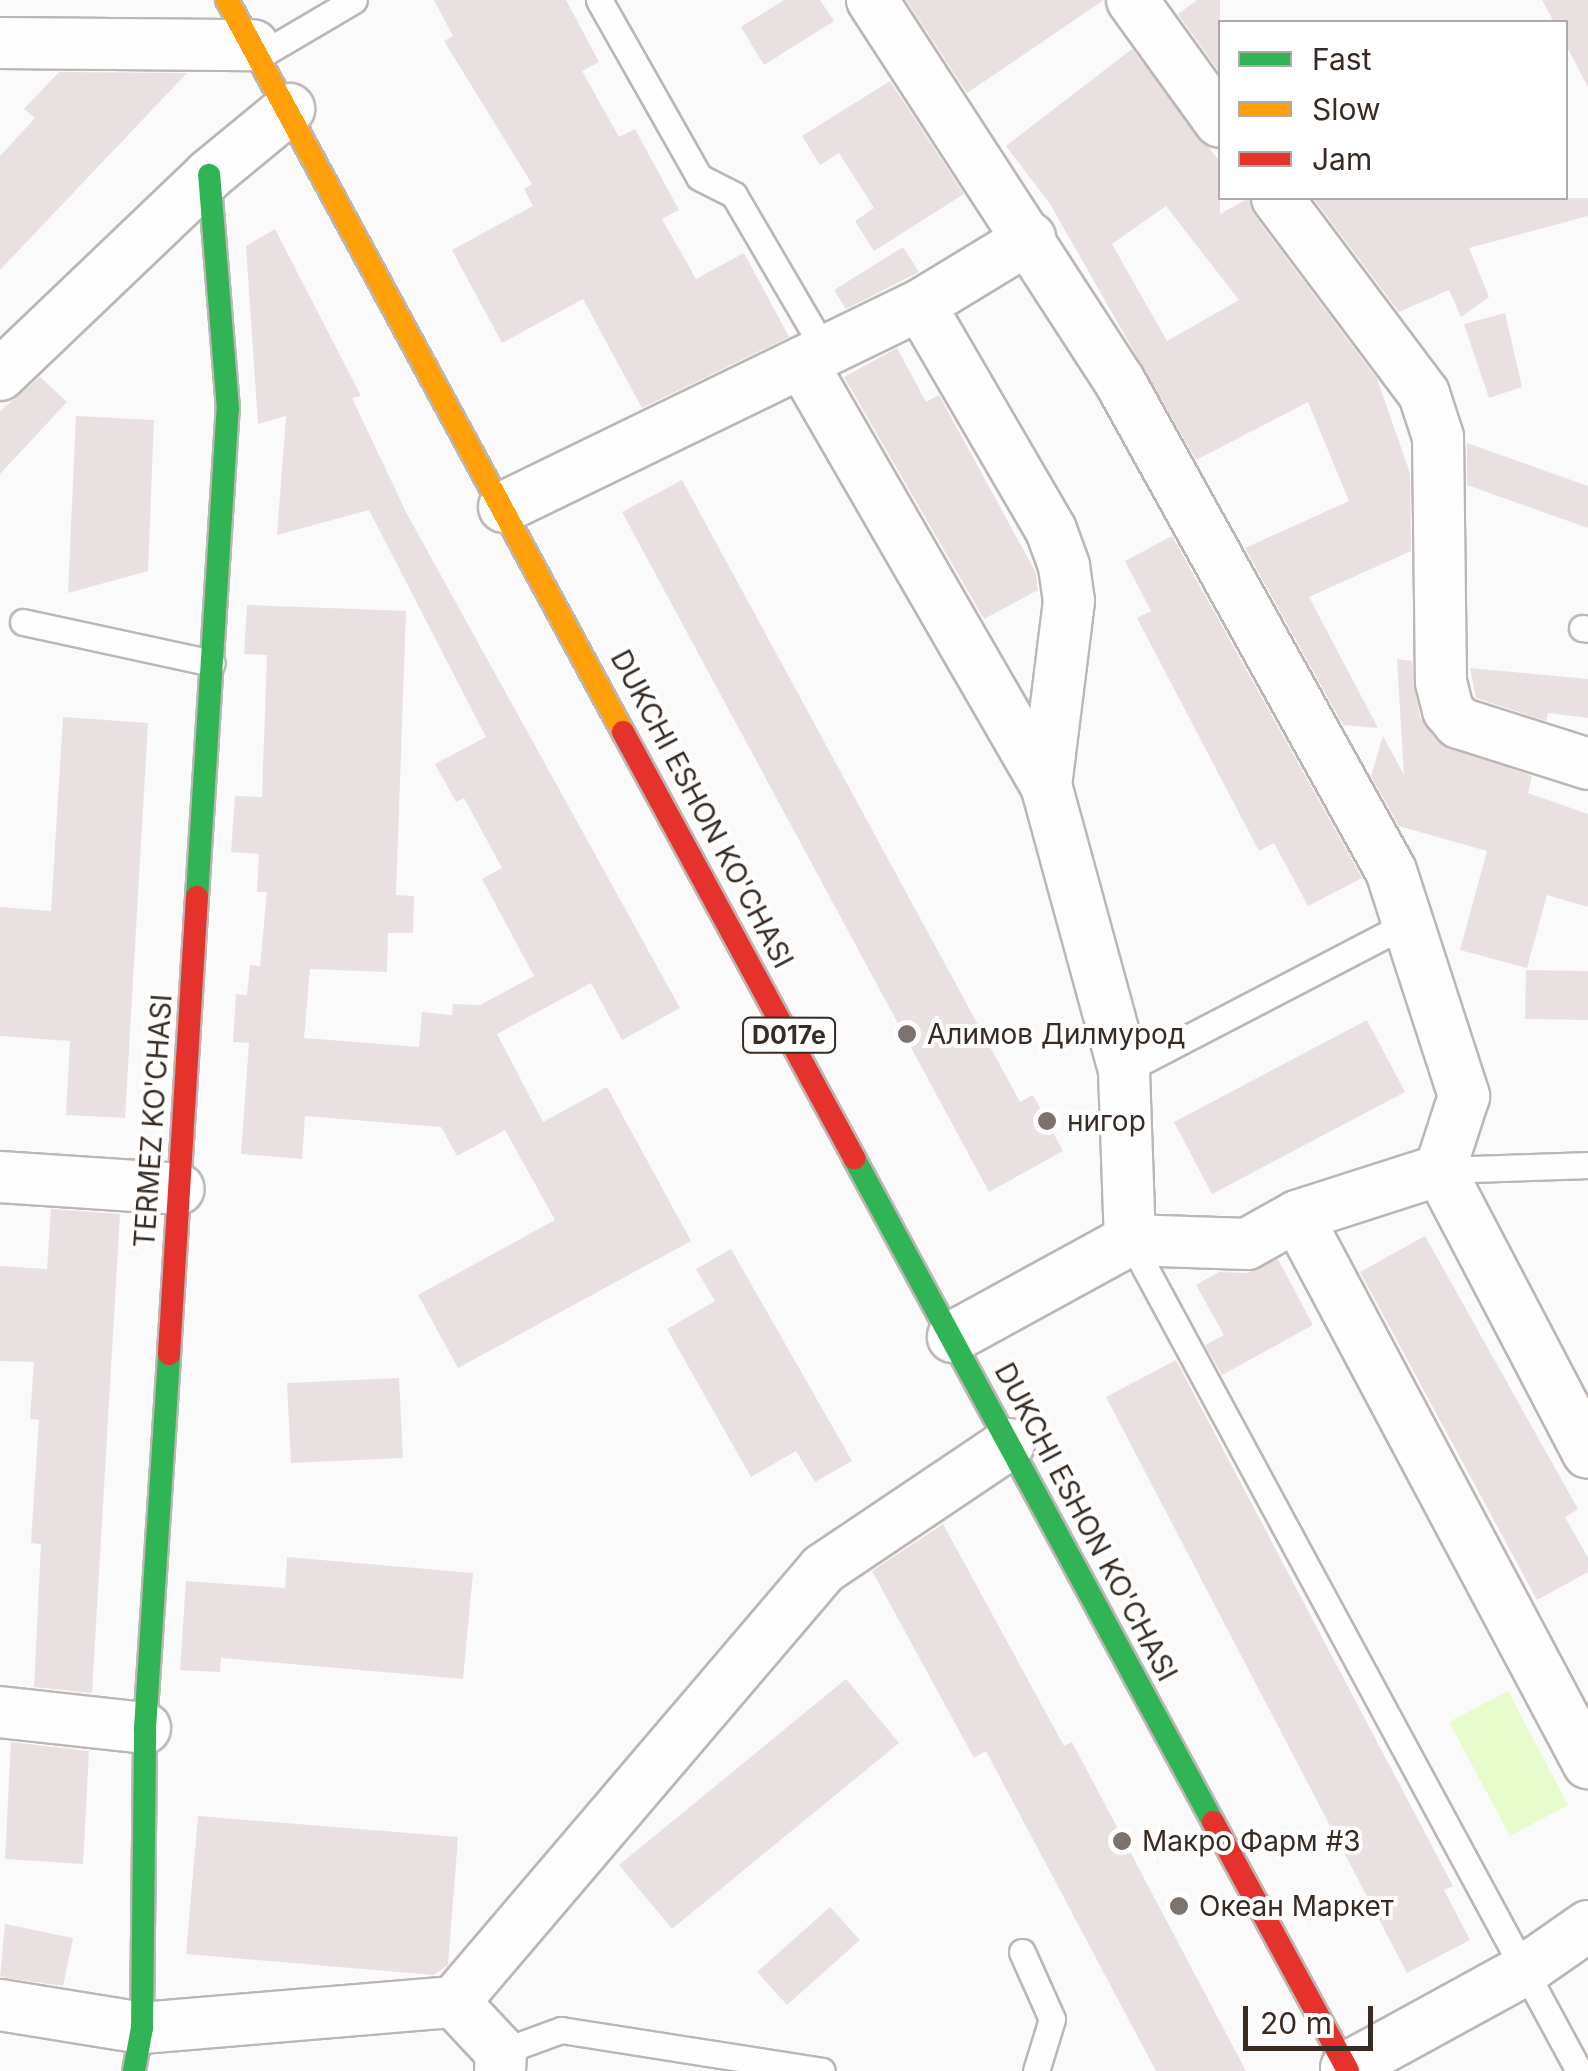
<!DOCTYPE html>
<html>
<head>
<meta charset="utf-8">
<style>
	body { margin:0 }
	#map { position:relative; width:1588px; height:2071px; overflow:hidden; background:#fafafa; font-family:Inter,sans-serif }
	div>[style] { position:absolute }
	.green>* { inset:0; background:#e7facc }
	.building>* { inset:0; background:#e9e1e1 }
	.roads { filter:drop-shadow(2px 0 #bdb7b4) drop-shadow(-2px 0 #bdb7b4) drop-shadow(0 2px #bdb7b4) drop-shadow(0 -2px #bdb7b4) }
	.lane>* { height:25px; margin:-12.5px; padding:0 12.5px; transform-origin:12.5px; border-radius:12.5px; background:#fefefe }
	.street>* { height:50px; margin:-25px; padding:0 25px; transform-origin:25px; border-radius:25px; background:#fefefe }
	.fast>* { height:22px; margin:-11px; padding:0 11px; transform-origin:11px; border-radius:11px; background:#30b455 }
	.slow>* { height:22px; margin:-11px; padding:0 11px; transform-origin:11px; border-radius:11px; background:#ff9f0a }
	.jam>* { height:22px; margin:-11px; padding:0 11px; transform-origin:11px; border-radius:11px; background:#e5322d }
	.dots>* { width:28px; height:28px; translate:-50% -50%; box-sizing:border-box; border:5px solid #fff; border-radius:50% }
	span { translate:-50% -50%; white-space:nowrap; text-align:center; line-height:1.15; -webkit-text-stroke:8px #fff; paint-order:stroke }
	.shield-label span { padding:2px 8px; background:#fff; border:2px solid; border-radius:8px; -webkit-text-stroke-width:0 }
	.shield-label { font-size:25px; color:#382b23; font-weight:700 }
	.street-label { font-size:28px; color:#382b23 }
	.poi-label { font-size:28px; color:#382b23 }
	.left { translate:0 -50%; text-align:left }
	.legend { position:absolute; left:1218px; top:20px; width:350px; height:180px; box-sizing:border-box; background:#fff; border:2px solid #afaaa7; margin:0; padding:12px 18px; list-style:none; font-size:30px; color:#382b23 }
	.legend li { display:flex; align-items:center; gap:20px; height:50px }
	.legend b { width:50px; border:2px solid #afaaa7 }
	.scale { position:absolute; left:1243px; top:2006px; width:130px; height:45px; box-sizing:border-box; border:5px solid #382b23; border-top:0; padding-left:12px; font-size:30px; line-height:35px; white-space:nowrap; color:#382b23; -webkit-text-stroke:8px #fff; paint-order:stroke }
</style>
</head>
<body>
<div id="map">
	<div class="green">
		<i style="clip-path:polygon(1508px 1691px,1568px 1805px,1510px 1836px,1449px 1722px)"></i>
	</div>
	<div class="building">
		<i style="clip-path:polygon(434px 0,566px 0,599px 62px,582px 71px,619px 137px,635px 129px,648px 153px,679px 210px,662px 219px,696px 279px,744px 253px,789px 337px,642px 408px,583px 299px,502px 343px,452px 250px,533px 206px,524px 189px,532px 184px,444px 41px,453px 36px)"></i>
		<i style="clip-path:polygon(784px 0,820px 0,834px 21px,764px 65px,741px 27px)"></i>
		<i style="clip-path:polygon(906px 0,1104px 0,967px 93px)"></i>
		<i style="clip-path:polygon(1197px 0,1220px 0,1220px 73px,1178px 14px)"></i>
		<i style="clip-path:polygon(1542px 0,1588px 0,1588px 87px,1566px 45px,1566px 22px,1554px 22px)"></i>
		<i style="clip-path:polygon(evenodd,1132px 49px,1220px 162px,1220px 214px,1249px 198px,1254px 215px,1377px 379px,1410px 473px,1411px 551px,1309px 597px,1378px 728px,1343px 725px,1245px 548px,1349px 501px,1308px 402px,1196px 460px,1050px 204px,1006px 146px,1132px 49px,1166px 206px,1239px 300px,1167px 341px,1112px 244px,1166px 206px)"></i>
		<i style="clip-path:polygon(59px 72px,187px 73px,0 270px,0 156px,35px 118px,24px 109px)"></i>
		<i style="clip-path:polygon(890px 81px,964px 194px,874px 251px,855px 221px,874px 208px,839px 153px,820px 165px,802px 136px)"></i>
		<i style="clip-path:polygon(1313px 198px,1588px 198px,1588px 216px,1469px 248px,1489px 297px,1461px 317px,1449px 290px,1399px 312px)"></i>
		<i style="clip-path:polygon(275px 229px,361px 396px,352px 398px,407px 514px,680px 1008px,622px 1040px,591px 983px,497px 1034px,543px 1122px,607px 1087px,691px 1241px,458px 1368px,418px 1295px,555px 1220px,505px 1130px,457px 1156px,441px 1127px,305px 1116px,302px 1159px,241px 1154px,249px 1043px,233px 1042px,236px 994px,247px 995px,250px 965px,260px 966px,267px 892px,257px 892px,259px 854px,231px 852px,235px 796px,262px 797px,267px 655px,244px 654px,247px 605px,406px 611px,396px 895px,414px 896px,413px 933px,388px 933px,387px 972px,310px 969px,304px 1038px,419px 1047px,422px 1012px,452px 1015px,453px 1004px,480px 1005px,534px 976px,482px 879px,502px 868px,464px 798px,456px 802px,435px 764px,486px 737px,369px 510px,277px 535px,286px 416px,258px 424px,246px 246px)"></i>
		<i style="clip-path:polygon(903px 247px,919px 272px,846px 309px,834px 290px)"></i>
		<i style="clip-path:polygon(1505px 313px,1522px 387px,1489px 398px,1464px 324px)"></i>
		<i style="clip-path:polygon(897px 348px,926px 402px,939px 395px,1036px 573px,1038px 590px,984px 619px,844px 377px)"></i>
		<i style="clip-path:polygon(40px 377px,67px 402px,0 474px,0 411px)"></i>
		<i style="clip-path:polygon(76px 416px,154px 420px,148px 571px,68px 593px)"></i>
		<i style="clip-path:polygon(1467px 443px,1588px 486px,1588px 528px,1467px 485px)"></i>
		<i style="clip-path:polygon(682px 480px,1020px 1102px,1033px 1095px,1063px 1151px,989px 1192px,622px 512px)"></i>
		<i style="clip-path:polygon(1172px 536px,1362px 878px,1308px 906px,1274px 843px,1259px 851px,1137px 618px,1151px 611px,1125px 561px)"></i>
		<i style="clip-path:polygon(1397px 659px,1412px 661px,1420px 717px,1438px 742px,1532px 776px,1528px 793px,1588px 814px,1588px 907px,1547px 895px,1527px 968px,1460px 950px,1487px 851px,1399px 826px,1371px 776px,1383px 736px,1404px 775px)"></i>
		<i style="clip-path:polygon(1470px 668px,1588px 679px,1588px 718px,1548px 713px,1546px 721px,1476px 698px)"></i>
		<i style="clip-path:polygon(63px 717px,148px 723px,125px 1118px,66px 1115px,70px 1041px,0 1036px,0 907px,51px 911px)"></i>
		<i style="clip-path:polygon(1526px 970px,1588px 971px,1588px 1020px,1525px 1019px)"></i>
		<i style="clip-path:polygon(1367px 1020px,1405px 1092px,1212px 1194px,1174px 1122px)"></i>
		<i style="clip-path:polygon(51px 1209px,120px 1214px,92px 1693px,34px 1687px,41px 1544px,31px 1543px,39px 1420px,30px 1419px,34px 1362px,0 1361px,0 1266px,47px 1269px)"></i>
		<i style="clip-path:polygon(1425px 1236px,1578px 1509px,1565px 1517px,1588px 1558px,1588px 1572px,1537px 1600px,1360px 1272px)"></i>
		<i style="clip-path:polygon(731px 1249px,852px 1461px,815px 1482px,796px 1451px,751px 1477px,667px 1329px,715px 1301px,696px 1269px)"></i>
		<i style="clip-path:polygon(1278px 1259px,1313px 1325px,1222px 1375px,1205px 1345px,1224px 1335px,1196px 1285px,1219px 1272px,1247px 1273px)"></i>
		<i style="clip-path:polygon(1176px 1360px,1453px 1886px,1444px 1890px,1470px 1940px,1407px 1973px,1106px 1397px)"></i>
		<i style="clip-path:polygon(399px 1378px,403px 1458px,291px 1463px,287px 1383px)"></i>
		<i style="clip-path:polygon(943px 1524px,1064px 1746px,1072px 1742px,1246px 2071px,1156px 2071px,986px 1751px,974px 1758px,872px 1571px)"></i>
		<i style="clip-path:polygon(287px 1557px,473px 1573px,463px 1679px,221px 1658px,220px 1672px,180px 1670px,186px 1581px,285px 1588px)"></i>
		<i style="clip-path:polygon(846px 1679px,899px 1743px,672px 1929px,619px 1865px)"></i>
		<i style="clip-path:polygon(11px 1742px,89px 1751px,83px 1864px,5px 1859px)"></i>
		<i style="clip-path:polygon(198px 1816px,458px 1837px,448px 1965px,434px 1975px,186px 1954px)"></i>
		<i style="clip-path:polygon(830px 1907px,860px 1940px,787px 2005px,757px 1972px)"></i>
		<i style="clip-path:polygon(5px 1924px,73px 1938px,63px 1986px,0 1977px)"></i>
	</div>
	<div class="roads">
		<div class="lane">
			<i style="left:599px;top:0;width:203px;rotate:60.5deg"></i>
			<i style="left:699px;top:177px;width:39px;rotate:27deg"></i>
			<i style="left:734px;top:195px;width:181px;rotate:59.7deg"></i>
			<i style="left:259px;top:56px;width:110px;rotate:-30.5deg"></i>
			<i style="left:23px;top:622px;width:193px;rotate:12.2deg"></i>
			<i style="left:1582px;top:628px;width:6px;rotate:9deg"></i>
			<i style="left:1124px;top:1071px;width:320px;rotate:-27.5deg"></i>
			<i style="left:1440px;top:1170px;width:148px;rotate:-1.9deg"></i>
			<i style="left:1130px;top:1240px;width:945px;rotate:61.62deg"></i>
			<i style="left:1022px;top:1952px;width:73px;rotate:65.9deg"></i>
			<i style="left:1052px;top:2019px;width:54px;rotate:107.1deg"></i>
			<i style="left:501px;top:2052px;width:64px;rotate:-20.1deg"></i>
			<i style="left:561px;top:2030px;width:264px;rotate:8.9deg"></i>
		</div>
		<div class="street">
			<i style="left:872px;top:0;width:455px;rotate:57deg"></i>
			<i style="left:1120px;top:382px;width:559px;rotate:61.01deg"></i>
			<i style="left:1391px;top:871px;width:237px;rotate:72deg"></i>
			<i style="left:1464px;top:1096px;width:78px;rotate:108deg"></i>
			<i style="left:1440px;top:1170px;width:150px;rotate:162.2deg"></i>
			<i style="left:1297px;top:1216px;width:57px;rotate:150.8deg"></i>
			<i style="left:1247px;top:1244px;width:117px;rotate:-178deg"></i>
			<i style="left:1130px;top:1240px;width:202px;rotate:151.3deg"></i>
			<i style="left:1132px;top:0;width:150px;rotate:54.2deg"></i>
			<i style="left:0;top:43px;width:253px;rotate:0.5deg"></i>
			<i style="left:1277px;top:198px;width:245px;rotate:53.1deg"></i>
			<i style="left:1424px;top:394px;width:45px;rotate:72deg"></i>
			<i style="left:1438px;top:437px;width:245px;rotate:89.3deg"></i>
			<i style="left:1441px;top:682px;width:29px;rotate:76deg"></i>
			<i style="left:1448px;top:710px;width:17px;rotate:50deg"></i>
			<i style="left:1459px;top:723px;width:135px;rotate:17.6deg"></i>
			<i style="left:920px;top:305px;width:260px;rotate:59.8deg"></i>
			<i style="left:1051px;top:530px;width:38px;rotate:70deg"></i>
			<i style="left:1064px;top:566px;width:35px;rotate:82deg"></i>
			<i style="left:1069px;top:601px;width:185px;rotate:97.1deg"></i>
			<i style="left:802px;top:363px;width:487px;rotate:60deg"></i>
			<i style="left:1046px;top:785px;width:296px;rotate:74.7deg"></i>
			<i style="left:1124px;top:1071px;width:169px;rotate:88deg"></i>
			<i style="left:0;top:375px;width:289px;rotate:-43.7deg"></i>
			<i style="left:209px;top:175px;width:104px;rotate:-39.5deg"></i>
			<i style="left:504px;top:507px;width:462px;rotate:-25.9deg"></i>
			<i style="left:920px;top:305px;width:129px;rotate:-31.3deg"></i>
			<i style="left:1440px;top:1170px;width:319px;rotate:62.4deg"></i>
			<i style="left:0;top:1177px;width:179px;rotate:3.8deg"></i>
			<i style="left:1297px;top:1216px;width:620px;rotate:61.99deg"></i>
			<i style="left:0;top:1712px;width:146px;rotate:6.3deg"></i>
			<i style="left:454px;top:2002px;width:569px;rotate:-49.56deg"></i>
			<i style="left:823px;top:1569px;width:224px;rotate:-33.9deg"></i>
			<i style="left:0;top:2005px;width:144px;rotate:9.2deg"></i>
			<i style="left:142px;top:2028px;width:313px;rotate:-4.8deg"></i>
			<i style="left:454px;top:2002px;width:69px;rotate:46.8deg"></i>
			<i style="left:501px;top:2052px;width:19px;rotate:93deg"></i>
			<i style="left:1346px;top:2068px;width:204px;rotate:-28.7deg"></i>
			<i style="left:1525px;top:1970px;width:77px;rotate:-34.9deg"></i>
		</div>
		<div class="fast">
			<i style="left:197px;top:897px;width:489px;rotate:-86.4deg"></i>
			<i style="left:228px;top:409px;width:235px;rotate:-94.6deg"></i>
			<i style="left:854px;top:1158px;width:755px;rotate:61.6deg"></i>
			<i style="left:134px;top:2071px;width:44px;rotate:-79.5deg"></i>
			<i style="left:142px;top:2028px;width:300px;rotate:-89.4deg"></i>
			<i style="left:145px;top:1728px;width:375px;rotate:-86.3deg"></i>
		</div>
		<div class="slow">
			<i style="left:227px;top:0;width:832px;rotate:61.59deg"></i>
		</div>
		<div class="jam">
			<i style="left:623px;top:732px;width:485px;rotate:61.5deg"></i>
			<i style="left:169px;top:1354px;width:458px;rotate:-86.5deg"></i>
			<i style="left:1213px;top:1822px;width:283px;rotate:61.5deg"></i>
		</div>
	</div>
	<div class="dots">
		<i style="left:907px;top:1034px;background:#7c736e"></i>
		<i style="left:1047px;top:1121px;background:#7c736e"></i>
		<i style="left:1122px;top:1841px;background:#7c736e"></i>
		<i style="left:1179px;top:1906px;background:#7c736e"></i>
	</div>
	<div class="shield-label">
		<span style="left:789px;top:1035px">D017e</span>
	</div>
	<div class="street-label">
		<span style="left:702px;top:809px;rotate:62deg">DUKCHI ESHON KO'CHASI</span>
		<span style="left:153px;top:1121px;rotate:-86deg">TERMEZ KO'CHASI</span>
		<span style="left:1086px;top:1522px;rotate:62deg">DUKCHI ESHON KO'CHASI</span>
	</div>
	<div class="poi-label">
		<span class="left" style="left:927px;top:1034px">Алимов Дилмурод</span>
		<span class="left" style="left:1067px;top:1121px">нигор</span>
		<span class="left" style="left:1142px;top:1841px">Макро Фарм #3</span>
		<span class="left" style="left:1199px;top:1906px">Океан Маркет</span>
	</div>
	<ul class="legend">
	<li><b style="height:12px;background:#30b455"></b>Fast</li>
	<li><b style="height:12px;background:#ff9f0a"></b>Slow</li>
	<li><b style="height:12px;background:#e5322d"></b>Jam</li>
	</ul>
	<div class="scale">20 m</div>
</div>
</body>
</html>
